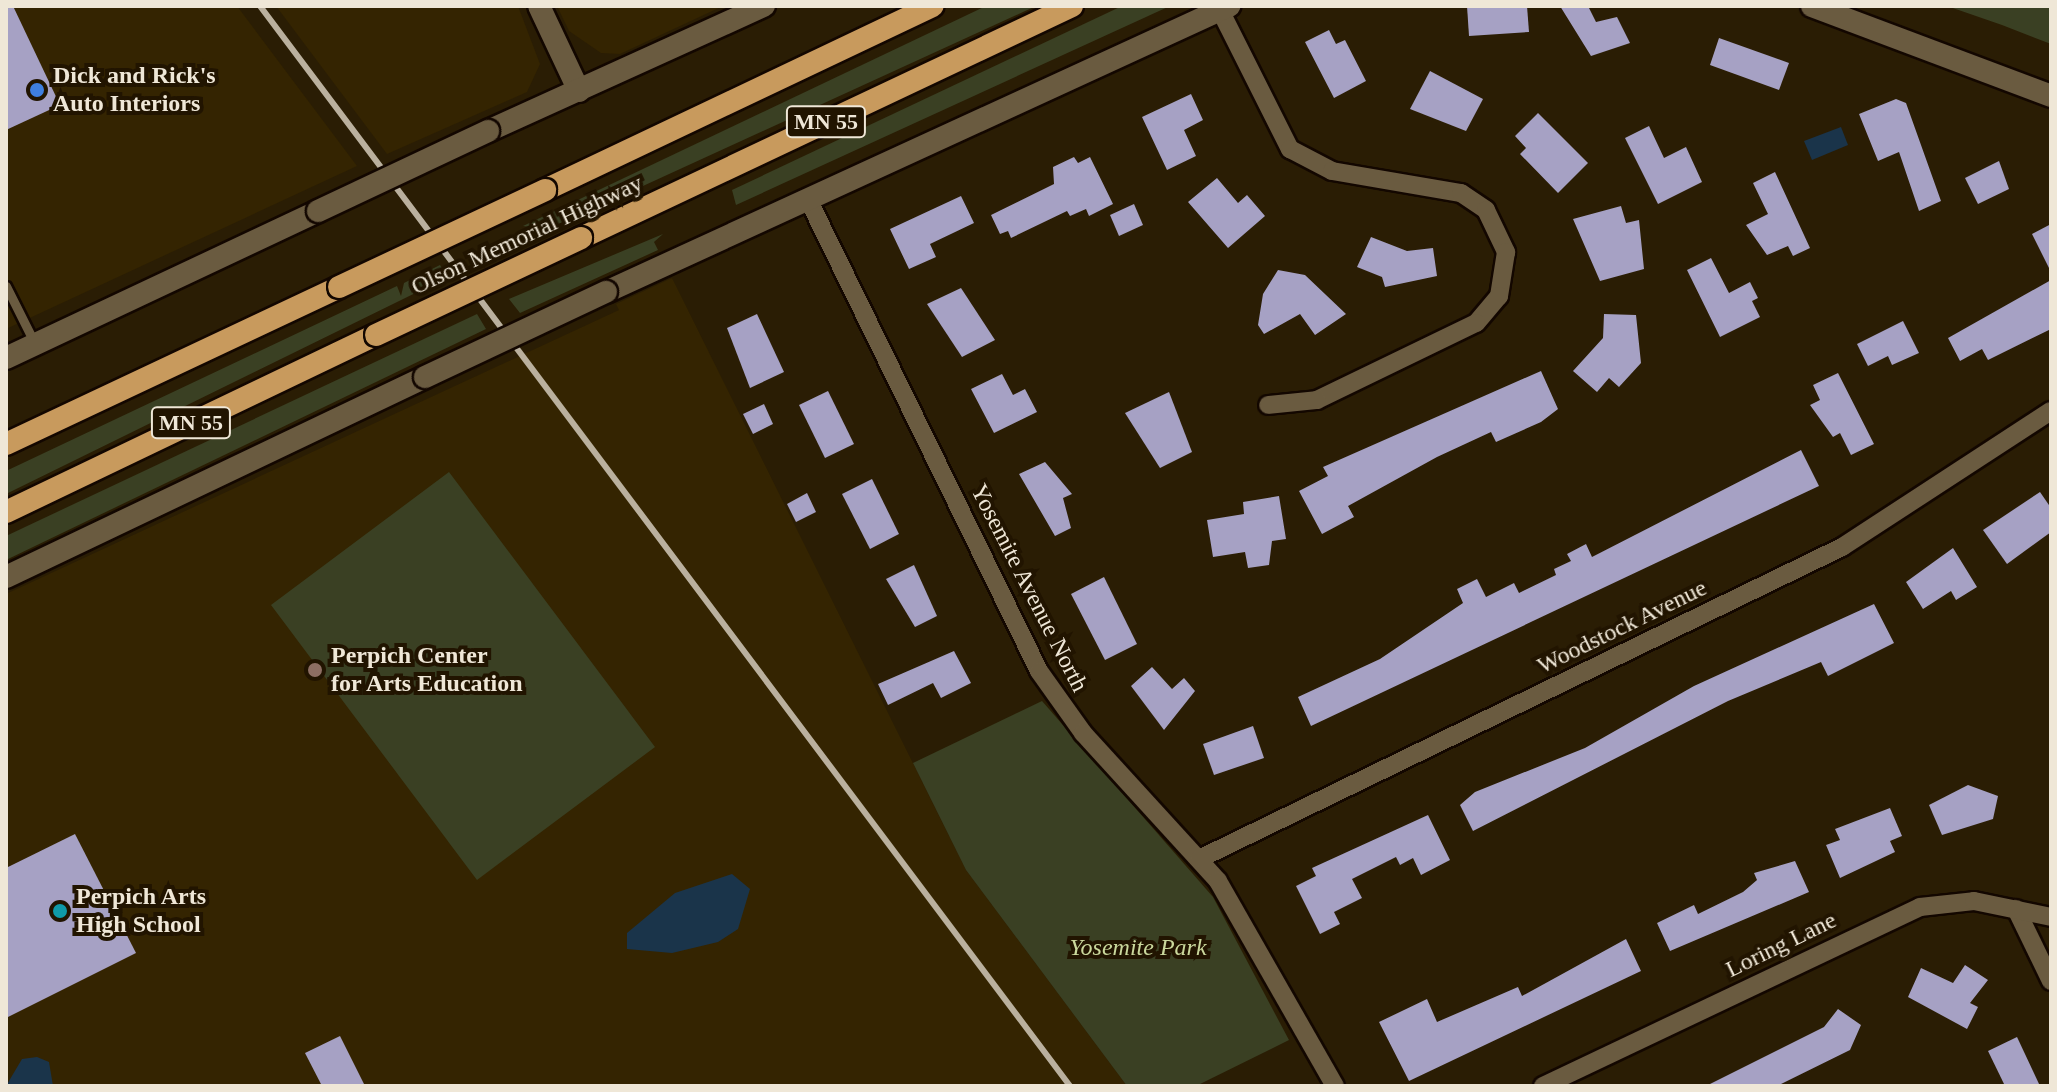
<!DOCTYPE html>
<html>
<head>
<meta charset="utf-8">
<style>
	body { margin:0 }
	#map { position:relative; width:2057px; height:1092px; overflow:hidden; background:#2a1d04; font-family:"Times New Roman",serif }
	div>[style] { position:absolute }
	.built>* { inset:0; background:#342401 }
	.green>* { inset:0; background:#3a4023 }
	.water>* { inset:0; background:#1a344a }
	.building>* { inset:0; background:#a6a1c4 }
	.roads { filter:drop-shadow(2px 0 #130700) drop-shadow(-2px 0 #130700) drop-shadow(0 2px #130700) drop-shadow(0 -2px #130700) }
	.service>* { height:9px; margin:-4.5px; padding:0 4.5px; transform-origin:4.5px; border-radius:4.5px; background:#6a5b40 }
	.minor>* { height:18px; margin:-9px; padding:0 9px; transform-origin:9px; border-radius:9px; background:#6a5b40 }
	.tertiary>* { height:22px; margin:-11px; padding:0 11px; transform-origin:11px; border-radius:11px; background:#6a5b40 }
	.trunk>* { height:22px; margin:-11px; padding:0 11px; transform-origin:11px; border-radius:11px; background:#c89a5d }
	.rail>* { height:6px; margin:-3px; padding:0 3px; transform-origin:3px; border-radius:3px; background:#bab09e }
	.bridges { filter:drop-shadow(2px 0 #130700) drop-shadow(-2px 0 #130700) drop-shadow(0 2px #130700) drop-shadow(0 -2px #130700) }
	.tertiary-bridge>* { height:22px; margin:-11px; padding:0 11px; transform-origin:11px; border-radius:11px; background:#6a5b40 }
	.trunk-bridge>* { height:22px; margin:-11px; padding:0 11px; transform-origin:11px; border-radius:11px; background:#c89a5d }
	.dots>* { width:22px; height:22px; translate:-50% -50%; box-sizing:border-box; border:4px solid #211400; border-radius:50% }
	span { translate:-50% -50%; white-space:nowrap; text-align:center; line-height:1.15; -webkit-text-stroke:8px #211400; paint-order:stroke }
	.shield-label span { padding:2px 6px; background:#211400; border:2px solid; border-radius:6px; -webkit-text-stroke-width:0 }
	.shield-label { font-size:22px; color:#efe7d7; font-weight:700 }
	.poi-label { font-size:24px; color:#efe7d7; font-weight:700 }
	.left { translate:0 -50%; text-align:left }
	.street-label { font-size:24px; color:#efe7d7 }
	.park-label { font-size:24px; color:#cad89c; font-style:italic }
	.frame { position:absolute; inset:0; border:8px solid #efe7d7; pointer-events:none }
</style>
</head>
<body>
<div id="map">
	<div class="built">
		<i style="clip-path:polygon(6px 6px,237px 6px,357px 166px,6px 329px)"></i>
		<i style="clip-path:polygon(276px 6px,518px 6px,540px 64px,527px 92px,387px 154px)"></i>
		<i style="clip-path:polygon(557px 6px,723px 6px,620px 54px,601px 53px,569px 31px)"></i>
		<i style="clip-path:polygon(672px 278px,966px 870px,1127px 1086px,6px 1086px,6px 594px,619px 310px,616px 304px)"></i>
	</div>
	<div class="green">
		<i style="clip-path:polygon(986px 6px,1036px 6px,547px 230px,523px 226px)"></i>
		<i style="clip-path:polygon(1122px 6px,1170px 6px,736px 205px,732px 190px)"></i>
		<i style="clip-path:polygon(1947px 6px,2051px 6px,2051px 44px,2002px 25px)"></i>
		<i style="clip-path:polygon(663px 234px,654px 242px,658px 250px,520px 313px,509px 299px)"></i>
		<i style="clip-path:polygon(440px 265px,448px 277px,6px 494px,6px 471px,397px 286px,401px 296px,404px 283px)"></i>
		<i style="clip-path:polygon(477px 314px,486px 329px,6px 560px,6px 536px)"></i>
		<i style="clip-path:polygon(449px 472px,655px 747px,477px 880px,271px 605px)"></i>
		<i style="clip-path:polygon(1042px 701px,1213px 897px,1289px 1040px,1196px 1086px,1127px 1086px,966px 870px,913px 763px)"></i>
	</div>
	<div class="water">
		<i style="clip-path:polygon(1841px 127px,1848px 145px,1812px 160px,1804px 141px)"></i>
		<i style="clip-path:polygon(732px 874px,750px 889px,738px 929px,718px 942px,672px 953px,627px 949px,627px 933px,675px 893px)"></i>
		<i style="clip-path:polygon(37px 1057px,49px 1062px,53px 1086px,6px 1086px,22px 1059px)"></i>
	</div>
	<div class="building">
		<i style="clip-path:polygon(6px 6px,13px 6px,60px 105px,6px 130px)"></i>
		<i style="clip-path:polygon(1467px 6px,1527px 6px,1529px 32px,1469px 36px)"></i>
		<i style="clip-path:polygon(1560px 6px,1588px 6px,1596px 22px,1617px 17px,1630px 43px,1591px 56px)"></i>
		<i style="clip-path:polygon(1329px 30px,1336px 44px,1345px 40px,1366px 81px,1334px 98px,1305px 42px)"></i>
		<i style="clip-path:polygon(1719px 38px,1789px 63px,1779px 90px,1710px 65px)"></i>
		<i style="clip-path:polygon(1430px 71px,1483px 99px,1466px 131px,1410px 109px)"></i>
		<i style="clip-path:polygon(1191px 94px,1203px 120px,1184px 130px,1196px 156px,1167px 170px,1142px 117px)"></i>
		<i style="clip-path:polygon(1896px 99px,1906px 103px,1941px 201px,1919px 211px,1899px 152px,1878px 161px,1859px 114px)"></i>
		<i style="clip-path:polygon(1538px 113px,1588px 163px,1558px 193px,1520px 154px,1526px 148px,1515px 136px)"></i>
		<i style="clip-path:polygon(1649px 126px,1664px 158px,1686px 147px,1702px 182px,1658px 204px,1625px 138px)"></i>
		<i style="clip-path:polygon(1074px 157px,1078px 163px,1090px 157px,1113px 204px,1089px 216px,1086px 209px,1070px 216px,1067px 211px,1011px 238px,1008px 231px,1000px 234px,991px 215px,1054px 184px,1053px 167px)"></i>
		<i style="clip-path:polygon(1999px 161px,2009px 189px,1978px 204px,1965px 178px)"></i>
		<i style="clip-path:polygon(1775px 172px,1810px 248px,1793px 256px,1788px 246px,1767px 255px,1746px 225px,1768px 214px,1753px 183px)"></i>
		<i style="clip-path:polygon(1217px 178px,1238px 203px,1247px 195px,1265px 216px,1228px 248px,1188px 202px)"></i>
		<i style="clip-path:polygon(961px 196px,974px 223px,930px 244px,936px 257px,909px 269px,890px 229px)"></i>
		<i style="clip-path:polygon(1134px 204px,1143px 225px,1119px 236px,1110px 215px)"></i>
		<i style="clip-path:polygon(1621px 206px,1626px 223px,1639px 220px,1644px 269px,1600px 281px,1573px 219px)"></i>
		<i style="clip-path:polygon(2051px 224px,2051px 272px,2032px 234px)"></i>
		<i style="clip-path:polygon(1371px 237px,1407px 251px,1433px 248px,1437px 276px,1385px 287px,1382px 277px,1357px 267px)"></i>
		<i style="clip-path:polygon(1711px 258px,1729px 293px,1750px 282px,1758px 298px,1752px 301px,1760px 317px,1720px 337px,1687px 270px)"></i>
		<i style="clip-path:polygon(1278px 270px,1305px 275px,1346px 314px,1315px 335px,1300px 314px,1264px 334px,1258px 325px,1263px 294px)"></i>
		<i style="clip-path:polygon(2051px 280px,2051px 329px,1988px 360px,1982px 349px,1960px 361px,1948px 338px)"></i>
		<i style="clip-path:polygon(961px 288px,995px 340px,962px 357px,927px 304px)"></i>
		<i style="clip-path:polygon(757px 314px,784px 372px,750px 388px,727px 328px)"></i>
		<i style="clip-path:polygon(1604px 314px,1636px 315px,1641px 363px,1619px 387px,1609px 378px,1597px 392px,1573px 371px,1603px 338px)"></i>
		<i style="clip-path:polygon(1903px 321px,1919px 353px,1892px 365px,1888px 356px,1868px 366px,1857px 344px)"></i>
		<i style="clip-path:polygon(1541px 371px,1558px 409px,1541px 422px,1496px 442px,1491px 432px,1437px 457px,1348px 506px,1354px 517px,1322px 534px,1299px 491px,1328px 476px,1323px 467px)"></i>
		<i style="clip-path:polygon(1838px 373px,1874px 444px,1851px 455px,1840px 433px,1833px 437px,1810px 405px,1820px 400px,1813px 385px)"></i>
		<i style="clip-path:polygon(1002px 374px,1013px 395px,1025px 389px,1037px 412px,994px 433px,971px 389px)"></i>
		<i style="clip-path:polygon(828px 391px,854px 444px,825px 458px,799px 405px)"></i>
		<i style="clip-path:polygon(1169px 392px,1192px 452px,1160px 468px,1125px 413px)"></i>
		<i style="clip-path:polygon(764px 404px,773px 424px,753px 434px,743px 414px)"></i>
		<i style="clip-path:polygon(1801px 450px,1819px 486px,1311px 726px,1298px 697px,1380px 659px,1463px 603px,1457px 589px,1477px 579px,1486px 597px,1514px 583px,1519px 593px,1556px 575px,1554px 569px,1571px 561px,1567px 554px,1586px 544px,1592px 557px)"></i>
		<i style="clip-path:polygon(1045px 462px,1072px 494px,1063px 498px,1071px 528px,1055px 536px,1019px 474px)"></i>
		<i style="clip-path:polygon(872px 479px,899px 534px,870px 549px,842px 494px)"></i>
		<i style="clip-path:polygon(2040px 492px,2051px 508px,2051px 532px,2007px 564px,1983px 530px)"></i>
		<i style="clip-path:polygon(807px 493px,816px 512px,796px 522px,787px 504px)"></i>
		<i style="clip-path:polygon(1279px 496px,1286px 539px,1272px 541px,1269px 565px,1248px 568px,1245px 552px,1213px 557px,1207px 520px,1244px 514px,1243px 502px)"></i>
		<i style="clip-path:polygon(1953px 548px,1977px 587px,1956px 600px,1951px 591px,1923px 609px,1906px 582px)"></i>
		<i style="clip-path:polygon(914px 565px,937px 616px,915px 627px,886px 579px)"></i>
		<i style="clip-path:polygon(1104px 577px,1137px 644px,1105px 660px,1071px 594px)"></i>
		<i style="clip-path:polygon(1874px 604px,1894px 643px,1828px 676px,1821px 662px,1728px 701px,1473px 831px,1460px 805px,1475px 792px,1585px 748px,1694px 686px)"></i>
		<i style="clip-path:polygon(954px 651px,971px 683px,941px 698px,933px 683px,888px 705px,878px 684px)"></i>
		<i style="clip-path:polygon(1152px 667px,1172px 689px,1184px 678px,1195px 691px,1164px 730px,1131px 686px)"></i>
		<i style="clip-path:polygon(1253px 726px,1264px 758px,1214px 775px,1203px 744px)"></i>
		<i style="clip-path:polygon(1968px 785px,1998px 796px,1993px 819px,1942px 835px,1929px 805px)"></i>
		<i style="clip-path:polygon(1890px 808px,1902px 836px,1890px 841px,1895px 852px,1840px 878px,1826px 845px,1840px 840px,1835px 829px)"></i>
		<i style="clip-path:polygon(1428px 815px,1450px 860px,1421px 875px,1413px 858px,1400px 865px,1396px 857px,1352px 879px,1362px 898px,1334px 912px,1340px 924px,1320px 934px,1296px 886px,1316px 876px,1312px 868px)"></i>
		<i style="clip-path:polygon(75px 834px,136px 953px,6px 1018px,6px 868px)"></i>
		<i style="clip-path:polygon(1795px 861px,1809px 892px,1670px 951px,1657px 923px,1694px 905px,1698px 914px,1743px 892px,1757px 880px,1754px 873px)"></i>
		<i style="clip-path:polygon(1626px 939px,1641px 971px,1409px 1081px,1379px 1022px,1427px 999px,1437px 1022px,1518px 987px,1522px 996px)"></i>
		<i style="clip-path:polygon(1965px 965px,1988px 980px,1970px 1003px,1978px 1007px,1967px 1029px,1908px 997px,1921px 968px,1953px 983px)"></i>
		<i style="clip-path:polygon(1838px 1009px,1861px 1025px,1850px 1050px,1777px 1086px,1706px 1086px,1824px 1027px)"></i>
		<i style="clip-path:polygon(340px 1036px,365px 1086px,322px 1086px,305px 1053px)"></i>
		<i style="clip-path:polygon(2017px 1037px,2040px 1086px,2005px 1086px,1988px 1051px)"></i>
	</div>
	<div class="roads">
		<div class="service">
			<i style="left:6px;top:286px;width:65px;rotate:63.4deg"></i>
		</div>
		<div class="minor">
			<i style="left:1220px;top:10px;width:156px;rotate:63.3deg"></i>
			<i style="left:1290px;top:149px;width:47px;rotate:27.6deg"></i>
			<i style="left:1332px;top:171px;width:131px;rotate:9.7deg"></i>
			<i style="left:1461px;top:193px;width:30px;rotate:34deg"></i>
			<i style="left:1486px;top:210px;width:47px;rotate:64.5deg"></i>
			<i style="left:1506px;top:252px;width:45px;rotate:99deg"></i>
			<i style="left:1499px;top:296px;width:35px;rotate:130deg"></i>
			<i style="left:1476px;top:323px;width:177px;rotate:154.2deg"></i>
			<i style="left:1317px;top:400px;width:49px;rotate:174.2deg"></i>
			<i style="left:808px;top:199px;width:525px;rotate:63.92deg"></i>
			<i style="left:1039px;top:671px;width:76px;rotate:54.6deg"></i>
			<i style="left:1083px;top:733px;width:200px;rotate:47.6deg"></i>
			<i style="left:1218px;top:881px;width:236px;rotate:60.3deg"></i>
			<i style="left:1199px;top:859px;width:715px;rotate:-25.88deg"></i>
			<i style="left:1842px;top:547px;width:249px;rotate:-33.1deg"></i>
			<i style="left:2016px;top:909px;width:80px;rotate:64.1deg"></i>
			<i style="left:1543px;top:1086px;width:417px;rotate:-25.4deg"></i>
			<i style="left:1920px;top:907px;width:54px;rotate:-6.3deg"></i>
			<i style="left:1974px;top:901px;width:79px;rotate:11.7deg"></i>
		</div>
		<div class="tertiary">
			<i style="left:539px;top:6px;width:94px;rotate:64.8deg"></i>
			<i style="left:1812px;top:6px;width:255px;rotate:20.6deg"></i>
			<i style="left:488px;top:131px;width:303px;rotate:-24.4deg"></i>
			<i style="left:606px;top:292px;width:686px;rotate:-24.66deg"></i>
			<i style="left:6px;top:358px;width:345px;rotate:-25.2deg"></i>
			<i style="left:6px;top:577px;width:464px;rotate:-25.5deg"></i>
		</div>
		<div class="trunk">
			<i style="left:545px;top:190px;width:429px;rotate:-25.4deg"></i>
			<i style="left:581px;top:238px;width:543px;rotate:-25.29deg"></i>
			<i style="left:6px;top:444px;width:368px;rotate:-25.2deg"></i>
			<i style="left:6px;top:512px;width:410px;rotate:-25.6deg"></i>
		</div>
	</div>
	<div class="rail">
		<i style="left:260px;top:6px;width:1350px;rotate:53.13deg"></i>
	</div>
	<div class="bridges">
		<div class="tertiary-bridge">
			<i style="left:318px;top:211px;width:188px;rotate:-25.2deg"></i>
			<i style="left:425px;top:377px;width:200px;rotate:-25.2deg"></i>
		</div>
		<div class="trunk-bridge">
			<i style="left:339px;top:287px;width:228px;rotate:-25.2deg"></i>
			<i style="left:376px;top:335px;width:227px;rotate:-25.3deg"></i>
		</div>
	</div>
	<div class="dots">
		<i style="left:37px;top:90px;background:#3f7fe0"></i>
		<i style="left:315px;top:670px;background:#8d6e63"></i>
		<i style="left:60px;top:911px;background:#0f9aa8"></i>
	</div>
	<div class="shield-label">
		<span style="left:826px;top:122px">MN 55</span>
		<span style="left:191px;top:423px">MN 55</span>
	</div>
	<div class="poi-label">
		<span class="left" style="left:53px;top:90px">Dick and Rick's<br>Auto Interiors</span>
		<span class="left" style="left:331px;top:670px">Perpich Center<br>for Arts Education</span>
		<span class="left" style="left:76px;top:911px">Perpich Arts<br>High School</span>
	</div>
	<div class="street-label">
		<span style="left:527px;top:235px;rotate:-25deg">Olson Memorial Highway</span>
		<span style="left:1029px;top:588px;rotate:63deg">Yosemite Avenue North</span>
		<span style="left:1622px;top:627px;rotate:-26deg">Woodstock Avenue</span>
		<span style="left:1781px;top:945px;rotate:-26deg">Loring Lane</span>
	</div>
	<div class="park-label">
		<span style="left:1138px;top:948px">Yosemite Park</span>
	</div>
	<div class="frame"></div>
</div>
</body>
</html>
